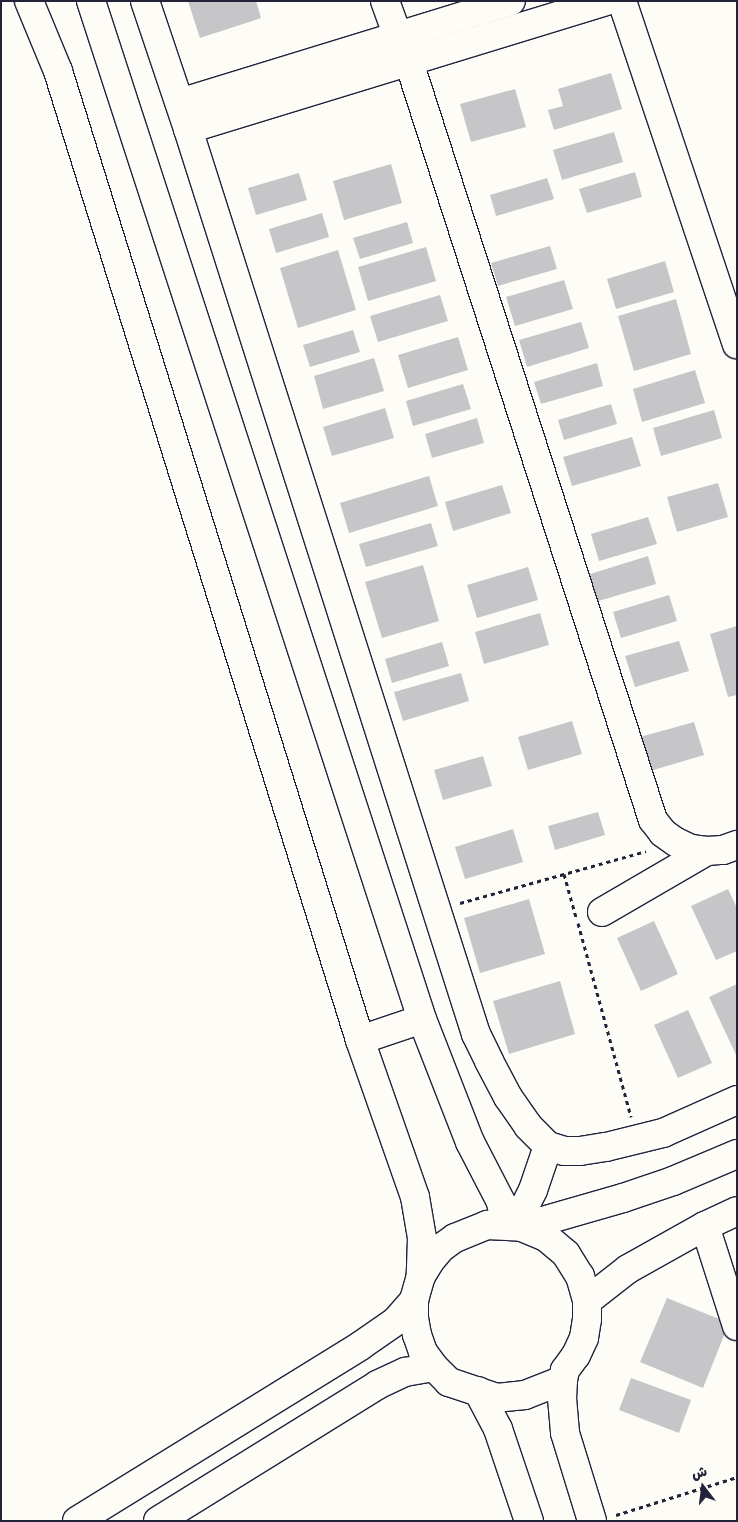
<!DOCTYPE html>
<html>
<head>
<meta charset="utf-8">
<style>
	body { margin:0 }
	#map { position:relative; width:738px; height:1522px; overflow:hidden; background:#fdfcf7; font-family:"Patrick Hand","Playpen Sans Arabic",sans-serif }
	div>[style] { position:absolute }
	.building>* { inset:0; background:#c6c6c8 }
	.path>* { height:3px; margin-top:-1.5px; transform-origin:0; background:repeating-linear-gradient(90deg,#22223b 0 4px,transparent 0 8px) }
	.roads { filter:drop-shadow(1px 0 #22223b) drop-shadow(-1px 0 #22223b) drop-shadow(0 1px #22223b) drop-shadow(0 -1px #22223b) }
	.minor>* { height:28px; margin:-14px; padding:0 14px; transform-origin:14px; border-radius:14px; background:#fdfcf7 }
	span { translate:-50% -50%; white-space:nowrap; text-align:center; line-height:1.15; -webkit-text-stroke:5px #fdfcf7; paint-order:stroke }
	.frame { position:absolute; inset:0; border:2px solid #22223b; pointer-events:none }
	.north { position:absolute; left:678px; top:1462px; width:50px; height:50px; -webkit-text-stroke:4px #fdfcf7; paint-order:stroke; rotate:345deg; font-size:14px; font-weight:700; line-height:20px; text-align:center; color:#22223b }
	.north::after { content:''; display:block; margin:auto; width:18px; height:22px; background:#22223b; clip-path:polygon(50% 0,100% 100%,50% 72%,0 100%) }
</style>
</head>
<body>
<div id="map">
	<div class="building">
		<i style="clip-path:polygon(188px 1px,256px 1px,261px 18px,200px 38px)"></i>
		<i style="clip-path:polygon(611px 73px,622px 109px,554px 130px,548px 110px,563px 106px,558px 89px)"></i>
		<i style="clip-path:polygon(515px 89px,526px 127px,471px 142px,460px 104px)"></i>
		<i style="clip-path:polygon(614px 132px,623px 162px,562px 180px,553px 150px)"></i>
		<i style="clip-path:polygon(391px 164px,402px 203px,344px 220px,333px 181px)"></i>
		<i style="clip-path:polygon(635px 172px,642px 197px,587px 213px,579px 189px)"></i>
		<i style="clip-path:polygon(299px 173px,307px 200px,256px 215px,248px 188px)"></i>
		<i style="clip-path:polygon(547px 178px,554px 199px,496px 216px,490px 195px)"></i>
		<i style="clip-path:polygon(322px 213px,329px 237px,276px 253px,269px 229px)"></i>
		<i style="clip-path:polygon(407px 222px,413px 243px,360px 259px,353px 238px)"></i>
		<i style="clip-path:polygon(550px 246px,557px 269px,498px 286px,491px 263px)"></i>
		<i style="clip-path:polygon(426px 247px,436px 281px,368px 301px,358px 267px)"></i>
		<i style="clip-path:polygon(338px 250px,356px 310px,298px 328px,280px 268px)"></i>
		<i style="clip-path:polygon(665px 261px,674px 292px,616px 309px,607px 279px)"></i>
		<i style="clip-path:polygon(564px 280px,573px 309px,515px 326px,506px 297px)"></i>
		<i style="clip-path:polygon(440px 295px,448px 321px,378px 342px,370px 316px)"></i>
		<i style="clip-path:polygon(676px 299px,691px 354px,634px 371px,618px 316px)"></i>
		<i style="clip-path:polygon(581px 322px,589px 348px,527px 367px,519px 340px)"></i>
		<i style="clip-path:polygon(353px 330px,360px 352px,310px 367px,303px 345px)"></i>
		<i style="clip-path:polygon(458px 337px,468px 370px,408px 388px,398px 355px)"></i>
		<i style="clip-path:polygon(374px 358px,384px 391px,323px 409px,314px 376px)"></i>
		<i style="clip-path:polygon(597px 363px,603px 386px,541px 404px,534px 382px)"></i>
		<i style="clip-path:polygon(695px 370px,705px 403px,642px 422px,633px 389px)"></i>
		<i style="clip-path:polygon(463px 384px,471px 409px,413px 426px,406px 401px)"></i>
		<i style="clip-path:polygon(611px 404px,617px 424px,564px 440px,558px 420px)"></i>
		<i style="clip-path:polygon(385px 408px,394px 438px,332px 456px,323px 427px)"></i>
		<i style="clip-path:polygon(714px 410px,722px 438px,661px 456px,653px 428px)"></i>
		<i style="clip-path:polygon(477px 418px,484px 443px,432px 458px,425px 434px)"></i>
		<i style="clip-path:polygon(632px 437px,641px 466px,572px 486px,563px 457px)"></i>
		<i style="clip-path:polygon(429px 476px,438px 506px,349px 533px,340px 503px)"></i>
		<i style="clip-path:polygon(718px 483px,728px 517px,677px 532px,667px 497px)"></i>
		<i style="clip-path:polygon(502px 485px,511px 513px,453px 531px,445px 502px)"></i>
		<i style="clip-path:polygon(648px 517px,657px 544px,599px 561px,591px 534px)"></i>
		<i style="clip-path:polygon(431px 523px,438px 546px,366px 567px,359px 544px)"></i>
		<i style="clip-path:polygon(648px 556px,656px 584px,595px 602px,587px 575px)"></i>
		<i style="clip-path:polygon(423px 565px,439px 621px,382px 638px,365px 582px)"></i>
		<i style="clip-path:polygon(528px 567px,538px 600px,477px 618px,467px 585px)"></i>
		<i style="clip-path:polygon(669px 595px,677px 621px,621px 638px,613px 612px)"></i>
		<i style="clip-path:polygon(540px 613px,549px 645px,484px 664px,475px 632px)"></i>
		<i style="clip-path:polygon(737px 626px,737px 695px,728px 697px,710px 634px)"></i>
		<i style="clip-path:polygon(679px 641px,689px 671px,635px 687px,625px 656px)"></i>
		<i style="clip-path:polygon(442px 642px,449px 666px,392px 683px,385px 659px)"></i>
		<i style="clip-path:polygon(461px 673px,469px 701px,403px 721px,394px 692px)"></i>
		<i style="clip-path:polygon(572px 721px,582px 754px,528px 770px,518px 737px)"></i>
		<i style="clip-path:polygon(694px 722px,704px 755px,650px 771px,640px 737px)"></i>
		<i style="clip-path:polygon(483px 756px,492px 786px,443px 800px,434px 770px)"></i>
		<i style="clip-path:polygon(598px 812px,605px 835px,555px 850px,548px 826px)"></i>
		<i style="clip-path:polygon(513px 829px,523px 862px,465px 879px,455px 847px)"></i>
		<i style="clip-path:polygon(728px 889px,737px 908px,737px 951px,716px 960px,691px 906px)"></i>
		<i style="clip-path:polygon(529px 899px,545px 954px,480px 973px,464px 918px)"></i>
		<i style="clip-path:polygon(654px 921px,678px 974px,641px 991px,617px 938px)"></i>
		<i style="clip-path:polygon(560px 981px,575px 1034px,509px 1054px,493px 1001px)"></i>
		<i style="clip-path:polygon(737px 984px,737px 1057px,709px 997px)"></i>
		<i style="clip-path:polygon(688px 1010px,712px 1063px,678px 1078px,654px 1025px)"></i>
		<i style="clip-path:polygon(667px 1298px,729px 1323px,703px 1388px,640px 1362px)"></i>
		<i style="clip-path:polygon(631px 1378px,691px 1400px,679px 1433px,619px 1410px)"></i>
	</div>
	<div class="path">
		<i style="left:564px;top:874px;width:45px;rotate:74.4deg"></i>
		<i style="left:460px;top:903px;width:193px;rotate:-15.6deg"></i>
		<i style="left:578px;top:923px;width:201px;rotate:74.7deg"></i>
		<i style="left:616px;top:1515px;width:127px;rotate:-17.4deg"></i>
	</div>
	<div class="roads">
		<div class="minor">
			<i style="left:29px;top:1px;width:76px;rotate:67.5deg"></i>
			<i style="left:58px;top:71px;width:1015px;rotate:72.69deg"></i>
			<i style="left:360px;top:1040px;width:166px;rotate:70.7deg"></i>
			<i style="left:415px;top:1197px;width:42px;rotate:80.3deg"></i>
			<i style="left:422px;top:1238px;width:38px;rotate:92deg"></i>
			<i style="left:91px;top:1px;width:1070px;rotate:71.99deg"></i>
			<i style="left:422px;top:1019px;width:132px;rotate:68.7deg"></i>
			<i style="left:470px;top:1142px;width:68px;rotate:62.7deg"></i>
			<i style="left:501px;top:1202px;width:23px;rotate:80deg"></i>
			<i style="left:145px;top:1px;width:135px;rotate:71.4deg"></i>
			<i style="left:188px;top:129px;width:950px;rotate:72.35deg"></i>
			<i style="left:476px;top:1034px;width:30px;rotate:64deg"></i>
			<i style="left:489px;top:1061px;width:41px;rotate:62.2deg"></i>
			<i style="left:508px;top:1097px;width:35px;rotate:55deg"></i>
			<i style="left:528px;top:1126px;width:28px;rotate:45deg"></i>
			<i style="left:548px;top:1146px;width:17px;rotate:17deg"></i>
			<i style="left:564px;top:1151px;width:16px"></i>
			<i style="left:580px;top:1151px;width:26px;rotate:-9deg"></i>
			<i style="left:606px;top:1147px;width:59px;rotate:-13.8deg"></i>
			<i style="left:663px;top:1133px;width:81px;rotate:-24deg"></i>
			<i style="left:385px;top:1px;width:37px;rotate:70deg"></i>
			<i style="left:622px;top:1px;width:362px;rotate:71.5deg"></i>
			<i style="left:409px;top:62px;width:796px;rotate:72.16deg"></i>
			<i style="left:653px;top:820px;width:16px;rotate:52deg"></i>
			<i style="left:663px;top:833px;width:16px;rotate:35deg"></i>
			<i style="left:676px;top:842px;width:17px;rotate:25deg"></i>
			<i style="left:691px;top:849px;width:16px;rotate:7deg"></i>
			<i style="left:707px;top:851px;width:16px;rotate:-4deg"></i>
			<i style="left:723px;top:850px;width:15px;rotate:-20deg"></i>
			<i style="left:180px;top:103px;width:346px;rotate:-17.1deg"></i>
			<i style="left:188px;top:129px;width:438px;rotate:-17deg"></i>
			<i style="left:602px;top:912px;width:121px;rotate:-30.2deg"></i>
			<i style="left:360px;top:1040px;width:65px;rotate:-18.7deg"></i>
			<i style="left:487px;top:1225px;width:35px;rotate:3deg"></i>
			<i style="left:522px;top:1227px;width:26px;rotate:23deg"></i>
			<i style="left:546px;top:1237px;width:26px;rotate:40deg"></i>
			<i style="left:566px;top:1254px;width:26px;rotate:58deg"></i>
			<i style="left:580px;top:1276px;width:26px;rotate:74deg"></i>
			<i style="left:587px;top:1301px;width:18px;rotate:90deg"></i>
			<i style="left:587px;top:1319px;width:19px;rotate:99deg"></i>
			<i style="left:584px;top:1338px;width:19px;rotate:115deg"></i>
			<i style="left:576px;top:1355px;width:19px;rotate:126deg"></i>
			<i style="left:565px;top:1370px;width:10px;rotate:101deg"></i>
			<i style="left:563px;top:1380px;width:41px;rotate:158.5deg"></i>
			<i style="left:525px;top:1395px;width:28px;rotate:174deg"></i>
			<i style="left:497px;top:1398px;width:51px;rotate:-161.6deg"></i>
			<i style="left:449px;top:1382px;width:21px;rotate:-135deg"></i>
			<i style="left:434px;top:1367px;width:19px;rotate:-126deg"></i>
			<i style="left:423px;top:1352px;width:18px;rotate:-109deg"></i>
			<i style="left:417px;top:1335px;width:17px;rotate:-100deg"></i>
			<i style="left:414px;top:1318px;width:18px;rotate:-90deg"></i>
			<i style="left:414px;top:1300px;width:25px;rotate:-74deg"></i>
			<i style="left:421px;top:1276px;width:17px;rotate:-59deg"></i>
			<i style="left:430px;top:1261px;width:17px;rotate:-50deg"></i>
			<i style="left:441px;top:1248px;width:17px;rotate:-36deg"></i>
			<i style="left:455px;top:1238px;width:35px;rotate:-22deg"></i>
			<i style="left:515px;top:1226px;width:40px;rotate:-63.4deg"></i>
			<i style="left:533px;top:1190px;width:46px;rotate:-71.2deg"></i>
			<i style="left:705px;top:1226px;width:105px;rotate:72.3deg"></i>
			<i style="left:522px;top:1227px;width:105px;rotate:-16deg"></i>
			<i style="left:623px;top:1198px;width:53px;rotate:-18.8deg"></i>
			<i style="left:673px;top:1181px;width:69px;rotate:-22.9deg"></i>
			<i style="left:587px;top:1301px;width:52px;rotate:-38deg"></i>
			<i style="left:628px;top:1269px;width:88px;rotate:-29.2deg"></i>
			<i style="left:705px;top:1226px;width:35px;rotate:-25deg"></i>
			<i style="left:563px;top:1380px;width:18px;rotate:93deg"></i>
			<i style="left:562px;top:1398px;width:35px;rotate:85deg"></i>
			<i style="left:565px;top:1433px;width:92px;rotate:72.9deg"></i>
			<i style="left:478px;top:1391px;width:43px;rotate:62.2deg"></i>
			<i style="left:498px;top:1429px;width:97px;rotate:71.4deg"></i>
			<i style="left:77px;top:1521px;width:333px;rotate:-31.7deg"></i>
			<i style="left:360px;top:1346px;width:44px;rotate:-34.8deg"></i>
			<i style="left:396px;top:1321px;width:28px;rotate:-49deg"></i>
			<i style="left:158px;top:1521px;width:258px;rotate:-31.8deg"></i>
			<i style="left:377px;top:1385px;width:31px;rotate:-25deg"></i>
			<i style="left:405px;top:1372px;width:29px;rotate:-10deg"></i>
		</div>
	</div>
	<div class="frame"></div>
	<div class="north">ش</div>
</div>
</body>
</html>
